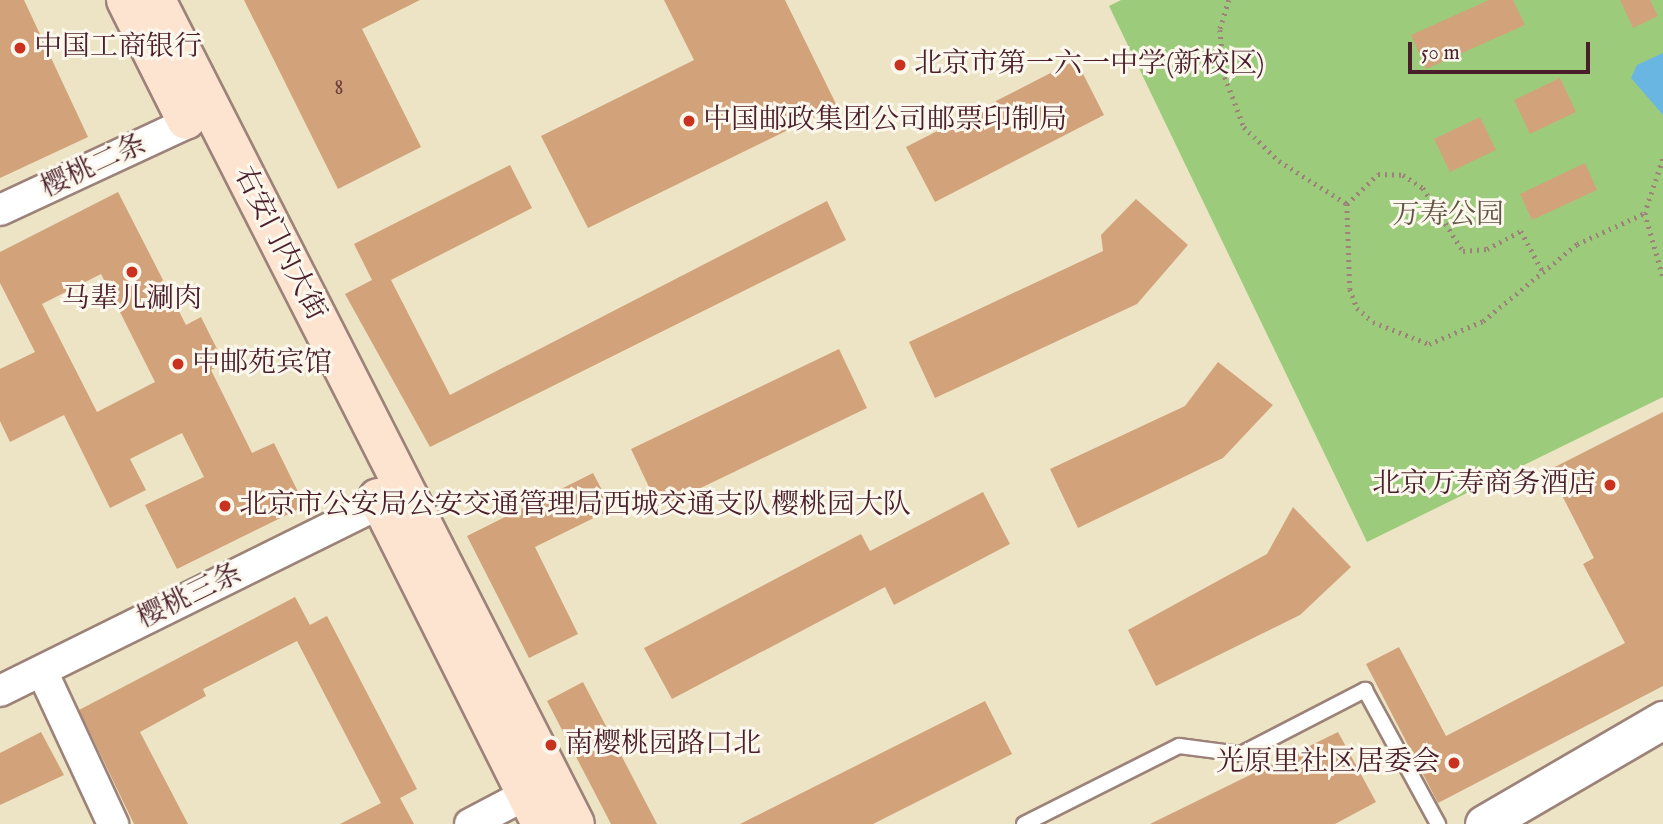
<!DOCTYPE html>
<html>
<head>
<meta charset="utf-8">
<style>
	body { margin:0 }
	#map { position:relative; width:1663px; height:824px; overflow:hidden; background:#ede4c5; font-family:"IM FELL English","Noto Serif SC",serif }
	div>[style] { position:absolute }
	.green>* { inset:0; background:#9ccc7b }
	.water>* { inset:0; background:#69b6e3 }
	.building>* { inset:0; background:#d2a27a }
	.path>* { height:4.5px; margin-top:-2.25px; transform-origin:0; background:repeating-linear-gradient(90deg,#9c8278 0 2px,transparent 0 7px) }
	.roads { filter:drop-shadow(2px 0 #9c8278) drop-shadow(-2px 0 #9c8278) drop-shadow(0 2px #9c8278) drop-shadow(0 -2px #9c8278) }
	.service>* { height:14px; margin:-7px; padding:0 7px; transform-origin:7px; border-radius:7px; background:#fff }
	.minor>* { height:30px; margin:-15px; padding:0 15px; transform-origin:15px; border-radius:15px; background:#fff }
	.tertiary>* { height:37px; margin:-18.5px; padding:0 18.5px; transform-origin:18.5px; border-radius:18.5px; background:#fff }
	.secondary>* { height:38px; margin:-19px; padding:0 19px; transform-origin:19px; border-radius:19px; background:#fde4d1 }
	.dots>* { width:19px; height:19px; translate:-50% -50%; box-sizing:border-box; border:4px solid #fbf7ec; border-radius:50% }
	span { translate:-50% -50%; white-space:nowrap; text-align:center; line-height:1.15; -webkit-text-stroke:6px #fbf7ec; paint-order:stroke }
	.number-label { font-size:24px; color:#6c403f }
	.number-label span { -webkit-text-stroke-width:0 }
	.poi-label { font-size:28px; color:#4a1f2b }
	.left { translate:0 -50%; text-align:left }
	.right { translate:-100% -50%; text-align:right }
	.street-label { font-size:28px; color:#4a1f2b }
	.park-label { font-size:28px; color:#635343 }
	.scale { position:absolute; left:1408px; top:42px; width:182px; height:32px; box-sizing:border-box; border:4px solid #4a1f2b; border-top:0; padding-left:9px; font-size:21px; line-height:24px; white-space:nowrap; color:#4a1f2b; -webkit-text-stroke:5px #fbf7ec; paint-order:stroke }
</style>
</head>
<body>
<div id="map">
	<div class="green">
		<i style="clip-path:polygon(1121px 0,1663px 0,1663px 397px,1367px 542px,1109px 6px)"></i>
	</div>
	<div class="water">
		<i style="clip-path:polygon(1663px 53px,1663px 115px,1631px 78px,1637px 65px)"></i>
	</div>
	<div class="building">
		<i style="clip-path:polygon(0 0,24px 0,88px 137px,0 178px)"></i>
		<i style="clip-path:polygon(244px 0,420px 0,362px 29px,421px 147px,338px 189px)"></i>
		<i style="clip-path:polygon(664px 0,785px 0,837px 106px,588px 228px,541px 136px,694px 60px)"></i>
		<i style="clip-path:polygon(1489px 0,1513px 0,1525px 25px,1426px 69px,1411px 35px)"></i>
		<i style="clip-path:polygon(1620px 0,1650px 0,1658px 16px,1633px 28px)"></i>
		<i style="clip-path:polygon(1076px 60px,1104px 115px,935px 202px,906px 147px)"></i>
		<i style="clip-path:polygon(1560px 78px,1576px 112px,1530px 134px,1514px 100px)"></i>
		<i style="clip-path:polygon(1480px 117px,1496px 150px,1450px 172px,1434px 139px)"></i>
		<i style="clip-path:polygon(1585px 163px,1597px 190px,1532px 220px,1520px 194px)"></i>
		<i style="clip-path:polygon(510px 165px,532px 208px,391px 280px,450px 395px,827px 201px,846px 240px,430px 447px,345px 294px,372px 280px,354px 244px)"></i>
		<i style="clip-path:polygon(evenodd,118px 192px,186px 325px,201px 317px,224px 363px,211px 370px,252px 453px,274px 443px,305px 506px,177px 569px,145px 505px,204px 477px,182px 433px,130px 459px,146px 490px,110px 508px,64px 415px,10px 442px,0 421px,0 369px,35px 352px,0 283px,0 252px,118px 192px,101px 274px,155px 382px,97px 412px,42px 304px,101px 274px)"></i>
		<i style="clip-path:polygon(1136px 199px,1188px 245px,1137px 304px,935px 398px,909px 342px,1103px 251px,1101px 235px)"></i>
		<i style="clip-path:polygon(839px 349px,867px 408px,659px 508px,631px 449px)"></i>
		<i style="clip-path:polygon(1218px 362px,1273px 405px,1223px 458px,1078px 528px,1050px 469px,1185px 406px)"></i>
		<i style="clip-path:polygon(1663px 412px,1663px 686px,1438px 803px,1366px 664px,1399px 647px,1446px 736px,1625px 643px,1583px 564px,1594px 558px,1549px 470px)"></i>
		<i style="clip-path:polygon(593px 473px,612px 509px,535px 547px,578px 634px,529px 658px,467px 536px)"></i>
		<i style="clip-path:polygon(983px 492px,1010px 544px,894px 605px,885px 587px,672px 699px,644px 648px,861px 534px,870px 551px)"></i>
		<i style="clip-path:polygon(1293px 507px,1351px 567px,1300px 615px,1156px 686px,1128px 630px,1267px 554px)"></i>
		<i style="clip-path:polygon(295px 597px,310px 625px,327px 616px,417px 789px,400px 798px,414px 824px,340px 824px,381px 803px,297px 641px,203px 689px,206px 696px,140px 732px,188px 824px,134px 824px,79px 710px)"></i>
		<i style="clip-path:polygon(583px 682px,657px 824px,611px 824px,547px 701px)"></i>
		<i style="clip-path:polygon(985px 701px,1012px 754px,873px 824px,740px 824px)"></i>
		<i style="clip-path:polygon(41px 732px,64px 775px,0 805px,0 753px)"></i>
		<i style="clip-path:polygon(1338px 732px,1376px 802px,1335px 824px,1150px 824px)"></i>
	</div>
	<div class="path">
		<i style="left:1229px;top:0;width:31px;rotate:107deg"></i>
		<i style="left:1220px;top:30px;width:47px;rotate:83.9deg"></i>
		<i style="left:1225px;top:77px;width:53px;rotate:69.2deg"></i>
		<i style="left:1244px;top:127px;width:49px;rotate:44.2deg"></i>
		<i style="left:1279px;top:161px;width:80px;rotate:32.3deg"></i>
		<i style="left:1347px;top:204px;width:85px;rotate:88deg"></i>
		<i style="left:1350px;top:289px;width:20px;rotate:70deg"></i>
		<i style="left:1357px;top:308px;width:21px;rotate:41deg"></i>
		<i style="left:1373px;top:322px;width:60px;rotate:21.4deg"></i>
		<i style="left:1429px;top:344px;width:59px;rotate:-23.1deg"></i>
		<i style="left:1483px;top:321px;width:122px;rotate:-39.3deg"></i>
		<i style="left:1577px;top:244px;width:75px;rotate:-24.5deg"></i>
		<i style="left:1663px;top:159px;width:57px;rotate:108.4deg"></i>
		<i style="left:1645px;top:213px;width:66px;rotate:74.3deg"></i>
		<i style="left:1347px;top:204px;width:43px;rotate:-44.1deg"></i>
		<i style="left:1378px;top:174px;width:25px;rotate:2deg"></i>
		<i style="left:1403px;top:175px;width:24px;rotate:33deg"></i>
		<i style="left:1423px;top:188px;width:75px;rotate:57.6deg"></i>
		<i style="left:1463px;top:251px;width:24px;rotate:-5deg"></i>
		<i style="left:1487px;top:249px;width:38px;rotate:-28deg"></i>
		<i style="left:1521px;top:231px;width:47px;rotate:61.8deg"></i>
	</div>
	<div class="roads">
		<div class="service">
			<i style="left:1024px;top:824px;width:174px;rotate:-26.7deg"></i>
			<i style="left:1179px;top:746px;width:63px;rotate:7.4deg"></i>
			<i style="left:1241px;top:754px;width:140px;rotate:-27.3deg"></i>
			<i style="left:1365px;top:690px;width:153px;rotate:61.4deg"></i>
		</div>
		<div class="minor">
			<i style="left:0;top:210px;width:206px;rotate:-24.9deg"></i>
			<i style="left:42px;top:671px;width:169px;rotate:65.1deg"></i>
			<i style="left:0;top:691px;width:425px;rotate:-26.3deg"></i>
			<i style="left:470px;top:824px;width:64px;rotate:-27.8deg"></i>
		</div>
		<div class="tertiary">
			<i style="left:1484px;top:824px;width:207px;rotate:-30.2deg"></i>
		</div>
		<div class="secondary">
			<i style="left:126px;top:0;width:134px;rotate:63.4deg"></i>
			<i style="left:156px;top:0;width:924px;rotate:63.05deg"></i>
			<i style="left:378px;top:498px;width:364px;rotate:63.4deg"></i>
		</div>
	</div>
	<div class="dots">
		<i style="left:20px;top:48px;background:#c8321e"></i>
		<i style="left:900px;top:65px;background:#c8321e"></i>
		<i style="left:689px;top:121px;background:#c8321e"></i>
		<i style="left:132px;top:272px;background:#c8321e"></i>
		<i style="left:178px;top:364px;background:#c8321e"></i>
		<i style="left:1610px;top:485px;background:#c8321e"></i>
		<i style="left:225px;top:506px;background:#c8321e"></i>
		<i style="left:551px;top:745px;background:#c8321e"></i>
		<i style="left:1454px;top:763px;background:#c8321e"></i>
	</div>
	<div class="number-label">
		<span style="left:339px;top:88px">8</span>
	</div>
	<div class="poi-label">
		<span class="left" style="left:34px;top:48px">中国工商银行</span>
		<span class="left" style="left:914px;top:65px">北京市第一六一中学(新校区)</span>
		<span class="left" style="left:703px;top:121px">中国邮政集团公司邮票印制局</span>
		<span style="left:132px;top:300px">马辈儿涮肉</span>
		<span class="left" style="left:192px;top:364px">中邮苑宾馆</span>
		<span class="right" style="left:1596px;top:485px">北京万寿商务酒店</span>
		<span class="left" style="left:239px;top:506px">北京市公安局公安交通管理局西城交通支队樱桃园大队</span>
		<span class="left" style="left:565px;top:745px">南樱桃园路口北</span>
		<span class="right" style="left:1440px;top:763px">光原里社区居委会</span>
	</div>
	<div class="street-label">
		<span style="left:94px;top:167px;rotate:-25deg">樱桃二条</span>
		<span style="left:279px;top:244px;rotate:63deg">右安门内大街</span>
		<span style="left:190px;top:597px;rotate:-26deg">樱桃三条</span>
	</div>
	<div class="park-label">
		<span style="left:1448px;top:216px">万寿公园</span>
	</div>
	<div class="scale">50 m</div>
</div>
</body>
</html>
